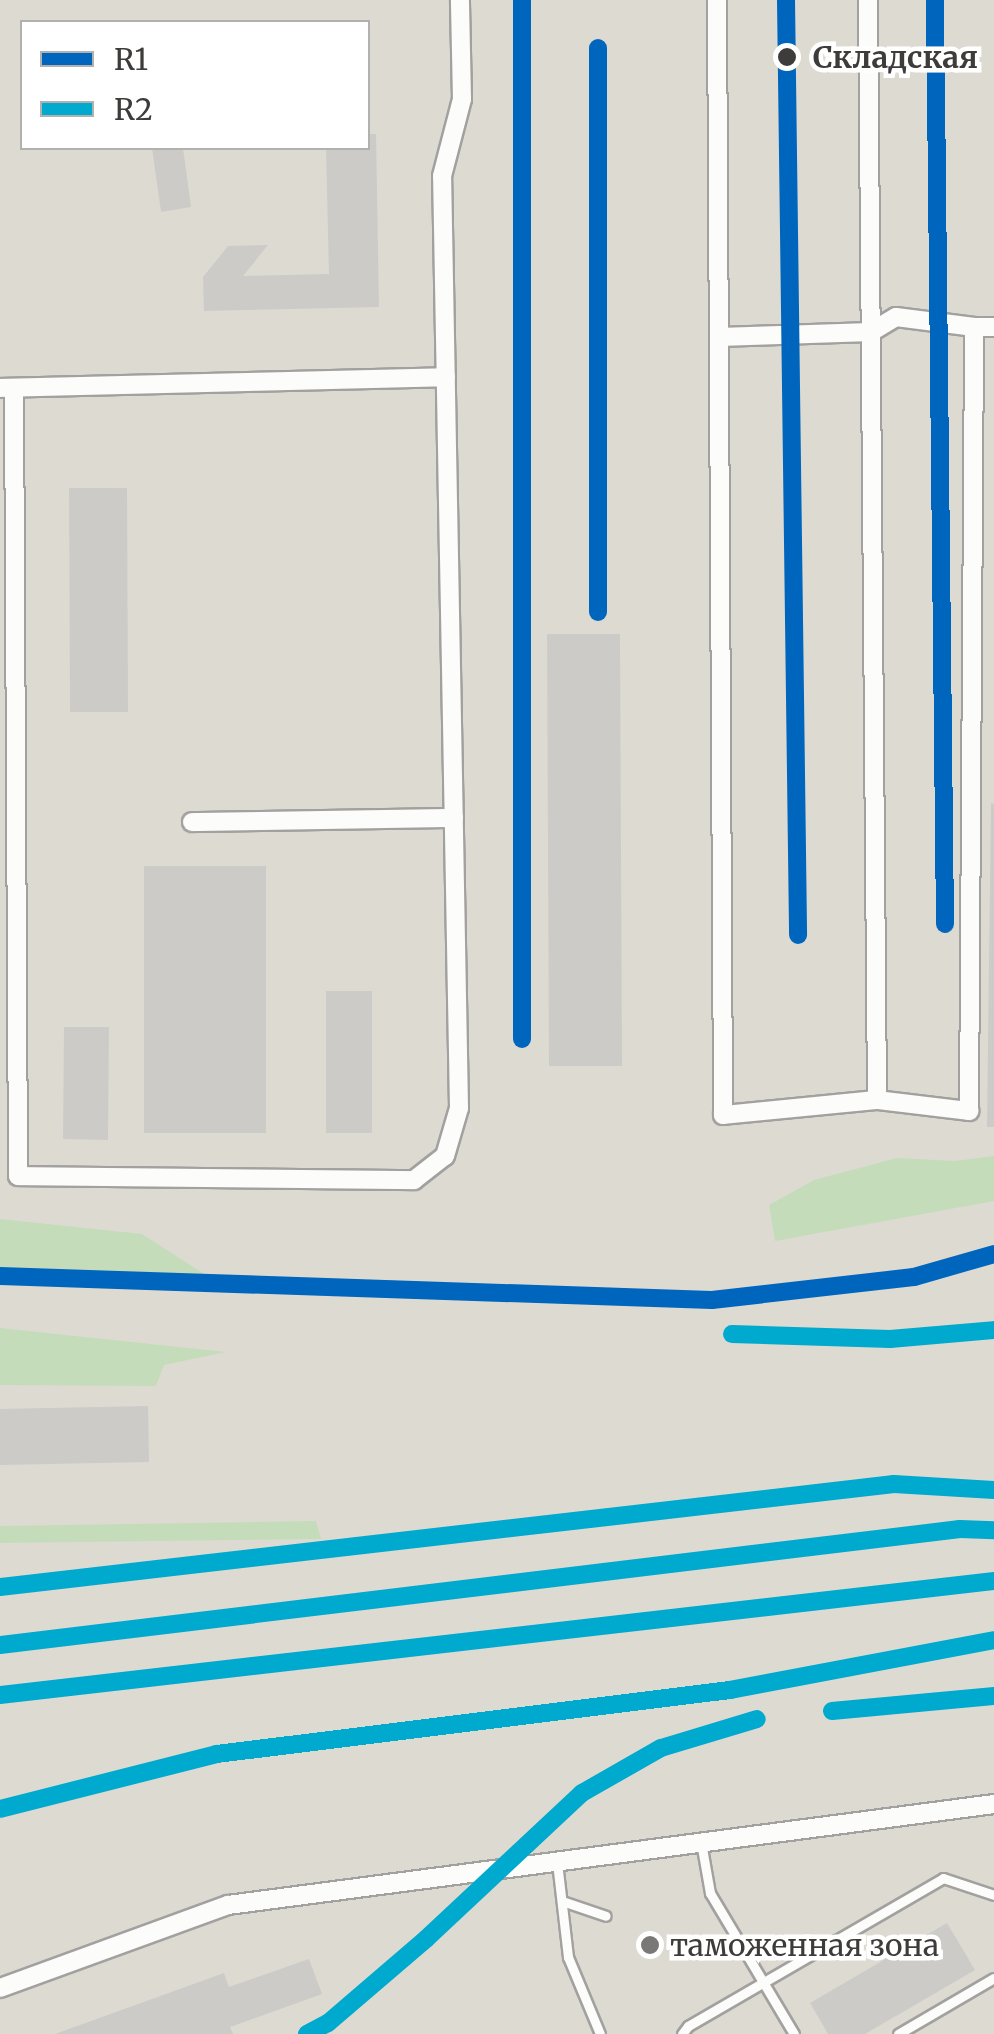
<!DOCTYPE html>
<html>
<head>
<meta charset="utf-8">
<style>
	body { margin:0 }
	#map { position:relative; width:994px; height:2034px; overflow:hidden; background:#e9e8e5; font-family:Merriweather,serif }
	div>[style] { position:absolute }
	.built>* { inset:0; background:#dddad2 }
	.green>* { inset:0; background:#c5dcba }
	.building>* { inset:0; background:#cccbc8 }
	.roads { filter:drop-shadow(2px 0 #a2a19f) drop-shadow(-2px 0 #a2a19f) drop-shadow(0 2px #a2a19f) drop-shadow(0 -2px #a2a19f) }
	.service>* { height:9px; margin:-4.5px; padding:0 4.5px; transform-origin:4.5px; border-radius:4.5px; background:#fcfcfb }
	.minor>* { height:18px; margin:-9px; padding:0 9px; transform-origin:9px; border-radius:9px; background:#fcfcfb }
	.rail-1>* { height:18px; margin:-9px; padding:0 9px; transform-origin:9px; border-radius:9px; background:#0065bd }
	.rail-2>* { height:18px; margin:-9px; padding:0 9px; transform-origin:9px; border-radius:9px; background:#00a9ce }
	.dots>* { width:28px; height:28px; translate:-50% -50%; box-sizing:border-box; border:5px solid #fff; border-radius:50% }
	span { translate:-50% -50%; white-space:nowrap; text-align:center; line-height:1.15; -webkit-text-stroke:9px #fff; paint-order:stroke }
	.stop-label { font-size:30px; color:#3d3c3a; font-weight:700 }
	.left { translate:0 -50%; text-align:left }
	.poi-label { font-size:30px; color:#3d3c3a }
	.legend { position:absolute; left:20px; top:20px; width:350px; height:130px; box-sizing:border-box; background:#fff; border:2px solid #b1b1b0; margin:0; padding:12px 18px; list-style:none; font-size:30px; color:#3d3c3a }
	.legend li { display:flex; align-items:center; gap:20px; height:50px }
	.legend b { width:50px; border:2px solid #b1b1b0 }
</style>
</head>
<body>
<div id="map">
	<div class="built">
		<i style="clip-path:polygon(evenodd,0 0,994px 0,994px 2034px,0 2034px,0 0,22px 22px,368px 22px,368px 148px,22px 148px,22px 22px)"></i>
	</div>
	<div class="green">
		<i style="clip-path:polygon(994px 1156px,994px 1201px,775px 1241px,769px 1205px,814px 1180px,897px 1158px,955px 1161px)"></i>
		<i style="clip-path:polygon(0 1219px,142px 1234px,215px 1281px,162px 1274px,140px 1280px,0 1269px)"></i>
		<i style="clip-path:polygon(0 1328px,226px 1352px,164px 1365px,156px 1386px,0 1385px)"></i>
		<i style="clip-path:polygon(316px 1521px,321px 1539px,0 1543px,0 1526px)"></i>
	</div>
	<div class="building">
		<i style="clip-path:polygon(368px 134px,376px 134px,379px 307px,204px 311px,203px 277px,228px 246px,268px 245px,243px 276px,329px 274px,326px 148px,368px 148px)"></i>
		<i style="clip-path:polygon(152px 148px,183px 148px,191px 207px,161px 212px)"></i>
		<i style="clip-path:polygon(69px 488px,127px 488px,128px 712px,70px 712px)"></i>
		<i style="clip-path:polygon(547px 634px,620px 634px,622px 1066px,549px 1066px)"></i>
		<i style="clip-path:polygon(991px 803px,994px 804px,994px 1127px,987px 1127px)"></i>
		<i style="clip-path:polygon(144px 866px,266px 866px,266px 1133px,144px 1133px)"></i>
		<i style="clip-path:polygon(326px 991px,372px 991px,372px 1133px,326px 1133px)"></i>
		<i style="clip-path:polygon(64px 1027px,109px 1027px,108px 1140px,63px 1139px)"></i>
		<i style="clip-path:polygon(148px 1406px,149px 1462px,0 1465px,0 1409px)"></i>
		<i style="clip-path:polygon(947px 1923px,975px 1970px,865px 2034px,828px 2034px,810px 2003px)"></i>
		<i style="clip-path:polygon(309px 1959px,322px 1994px,230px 2027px,233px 2034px,55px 2034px,224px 1973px,229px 1987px)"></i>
	</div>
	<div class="roads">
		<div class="service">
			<i style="left:701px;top:1842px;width:52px;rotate:80deg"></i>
			<i style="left:710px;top:1893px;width:164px;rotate:59.2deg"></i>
			<i style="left:557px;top:1862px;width:96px;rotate:83.4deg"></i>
			<i style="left:568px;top:1957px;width:83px;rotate:67.4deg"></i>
			<i style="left:562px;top:1901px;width:46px;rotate:18.8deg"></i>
			<i style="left:682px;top:2034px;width:10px;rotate:-53deg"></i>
			<i style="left:688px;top:2026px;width:295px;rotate:-30.1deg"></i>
			<i style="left:943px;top:1878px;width:54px;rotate:18.4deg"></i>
			<i style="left:898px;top:2034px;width:111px;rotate:-30.3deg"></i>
		</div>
		<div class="minor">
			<i style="left:717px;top:0;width:1115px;rotate:89.69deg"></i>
			<i style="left:723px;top:1115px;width:155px;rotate:-5.6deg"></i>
			<i style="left:877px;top:1100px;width:1100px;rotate:-90.47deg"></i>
			<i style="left:719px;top:337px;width:152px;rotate:-1.9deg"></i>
			<i style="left:871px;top:332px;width:29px;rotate:-31deg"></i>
			<i style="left:896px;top:317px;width:79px;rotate:7.3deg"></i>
			<i style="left:0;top:388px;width:446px;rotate:-1.4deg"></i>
			<i style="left:14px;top:388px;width:788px;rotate:89.71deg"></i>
			<i style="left:18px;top:1176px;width:396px;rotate:0.6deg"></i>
			<i style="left:414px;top:1180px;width:39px;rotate:-38deg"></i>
			<i style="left:445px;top:1156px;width:50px;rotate:-73.7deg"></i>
			<i style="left:459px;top:1108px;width:932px;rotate:-91.04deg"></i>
			<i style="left:442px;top:176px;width:80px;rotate:-75.4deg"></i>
			<i style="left:462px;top:99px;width:99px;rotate:-91.2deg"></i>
			<i style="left:192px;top:822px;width:262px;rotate:-0.9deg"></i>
			<i style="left:877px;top:1100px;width:93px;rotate:6.8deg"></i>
			<i style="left:969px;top:1111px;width:784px;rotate:-89.63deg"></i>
			<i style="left:974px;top:327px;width:20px"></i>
			<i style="left:0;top:1988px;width:243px;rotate:-20deg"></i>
			<i style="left:228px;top:1905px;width:773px;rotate:-7.51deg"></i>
		</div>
	</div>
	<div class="rail-1">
		<i style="left:786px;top:0;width:935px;rotate:89.26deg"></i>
		<i style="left:935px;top:0;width:924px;rotate:89.38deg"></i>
		<i style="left:598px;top:48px;width:564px;rotate:90deg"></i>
		<i style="left:522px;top:1039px;width:1039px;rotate:-90deg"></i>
		<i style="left:0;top:1276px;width:712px;rotate:1.93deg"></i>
		<i style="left:712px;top:1300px;width:203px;rotate:-6.5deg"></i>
		<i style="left:914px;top:1277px;width:83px;rotate:-16deg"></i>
	</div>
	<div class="rail-2">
		<i style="left:732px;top:1334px;width:158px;rotate:1.8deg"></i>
		<i style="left:890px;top:1339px;width:104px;rotate:-4.9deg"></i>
		<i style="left:0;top:1587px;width:900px;rotate:-6.57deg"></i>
		<i style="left:894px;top:1484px;width:100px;rotate:3.4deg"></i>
		<i style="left:0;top:1645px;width:967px;rotate:-6.89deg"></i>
		<i style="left:960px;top:1529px;width:34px;rotate:2deg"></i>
		<i style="left:0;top:1695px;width:1001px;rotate:-6.54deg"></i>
		<i style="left:832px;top:1711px;width:163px;rotate:-5.3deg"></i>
		<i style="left:0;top:1809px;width:224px;rotate:-14.2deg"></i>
		<i style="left:217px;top:1754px;width:517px;rotate:-7.11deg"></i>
		<i style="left:730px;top:1690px;width:269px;rotate:-10.7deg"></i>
		<i style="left:307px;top:2034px;width:24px;rotate:-28deg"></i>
		<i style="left:328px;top:2023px;width:130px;rotate:-40.6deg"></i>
		<i style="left:427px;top:1938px;width:212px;rotate:-43.1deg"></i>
		<i style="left:582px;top:1793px;width:91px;rotate:-29.7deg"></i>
		<i style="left:661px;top:1748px;width:100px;rotate:-16.8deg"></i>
	</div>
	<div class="dots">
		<i style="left:787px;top:57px;background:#3d3c3a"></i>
		<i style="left:650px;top:1945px;background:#797876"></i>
	</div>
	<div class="stop-label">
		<span class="left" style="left:813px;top:57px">Складская</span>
	</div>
	<div class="poi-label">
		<span class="left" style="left:670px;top:1945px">таможенная зона</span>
	</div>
	<ul class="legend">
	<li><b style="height:12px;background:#0065bd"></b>R1</li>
	<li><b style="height:12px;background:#00a9ce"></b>R2</li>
	</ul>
</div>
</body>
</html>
